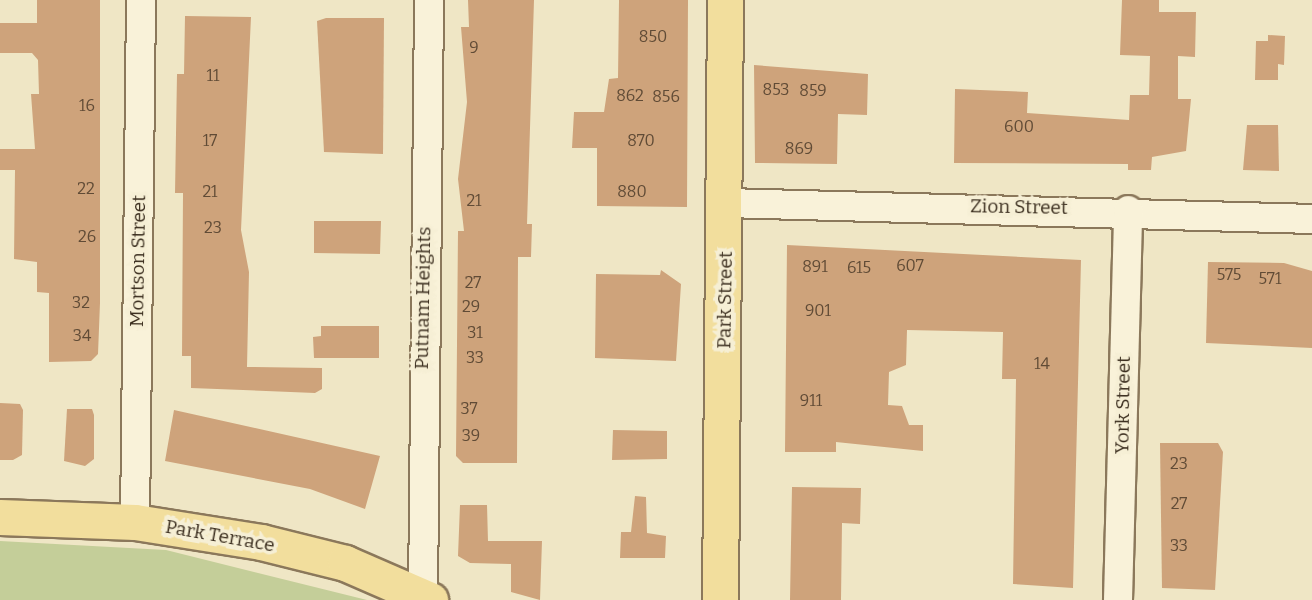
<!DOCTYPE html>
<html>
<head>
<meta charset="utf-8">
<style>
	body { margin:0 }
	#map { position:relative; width:1312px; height:600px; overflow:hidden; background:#efe6c5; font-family:Bitter,serif }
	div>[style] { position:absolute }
	.green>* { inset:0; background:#c4ce99 }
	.building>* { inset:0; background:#cea37b }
	.roads { filter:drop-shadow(2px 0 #8b785b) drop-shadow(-2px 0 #8b785b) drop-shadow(0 2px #8b785b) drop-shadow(0 -2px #8b785b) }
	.minor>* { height:28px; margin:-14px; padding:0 14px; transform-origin:14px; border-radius:14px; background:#f9f2d9 }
	.major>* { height:35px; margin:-17.5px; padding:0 17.5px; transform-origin:17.5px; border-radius:17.5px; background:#f2de9d }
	span { translate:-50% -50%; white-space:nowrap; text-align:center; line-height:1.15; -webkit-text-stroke:7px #f6efd5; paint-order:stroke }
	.number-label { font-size:16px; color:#604b36 }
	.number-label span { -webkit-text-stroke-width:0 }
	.street-label { font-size:19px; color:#3b2e1f }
</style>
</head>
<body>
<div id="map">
	<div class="green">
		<i style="clip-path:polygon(0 541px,166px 550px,367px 600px,0 600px)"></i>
	</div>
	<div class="building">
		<i style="clip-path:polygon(37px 0,100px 0,100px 303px,98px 354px,91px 361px,49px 362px,49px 293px,37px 292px,37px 262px,14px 259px,15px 170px,0 170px,0 149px,35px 149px,31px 94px,39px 94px,38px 60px,32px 53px,0 53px,0 23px,37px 23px)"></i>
		<i style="clip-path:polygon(468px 0,534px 0,527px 224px,532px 224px,531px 257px,518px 257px,517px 463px,463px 463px,456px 456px,458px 231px,464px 231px,458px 179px,467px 102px,461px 27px,469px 27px)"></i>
		<i style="clip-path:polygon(619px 0,688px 0,687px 207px,597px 206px,597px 148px,572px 148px,574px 112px,604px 112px,609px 79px,618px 78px)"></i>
		<i style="clip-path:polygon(1122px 0,1159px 0,1159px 12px,1196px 12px,1195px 57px,1178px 56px,1178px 99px,1191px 99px,1186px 151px,1152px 157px,1151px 170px,1128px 170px,1128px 164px,954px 163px,955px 89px,1028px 92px,1027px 113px,1129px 120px,1130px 95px,1149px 95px,1150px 56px,1120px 55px)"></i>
		<i style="clip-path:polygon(185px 16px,251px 17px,241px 230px,249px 272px,247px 367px,322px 368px,322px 389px,315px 393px,191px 388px,191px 356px,182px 356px,183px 193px,175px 193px,177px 74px,184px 74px)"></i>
		<i style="clip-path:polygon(326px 18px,384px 18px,383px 154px,324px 152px,317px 21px)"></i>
		<i style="clip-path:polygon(1268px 35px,1285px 36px,1284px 65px,1278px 64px,1278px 80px,1255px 80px,1256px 41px,1268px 41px)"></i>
		<i style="clip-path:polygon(754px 65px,868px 74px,867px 115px,838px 114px,837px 164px,755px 163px)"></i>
		<i style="clip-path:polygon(1247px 125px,1278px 125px,1279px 171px,1243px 170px)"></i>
		<i style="clip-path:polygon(314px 221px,381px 221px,380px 254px,314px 253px)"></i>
		<i style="clip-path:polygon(787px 245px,1081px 260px,1073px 588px,1013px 584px,1016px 379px,1002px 379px,1003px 332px,907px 330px,906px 365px,889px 372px,888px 405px,902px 406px,909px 425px,923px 425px,923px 451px,836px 442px,836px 452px,785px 452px)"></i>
		<i style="clip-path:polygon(1208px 262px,1284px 263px,1312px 271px,1312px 348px,1206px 343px)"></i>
		<i style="clip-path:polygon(661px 270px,681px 284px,676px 361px,595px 358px,596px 274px,660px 275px)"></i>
		<i style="clip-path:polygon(321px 326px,379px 326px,379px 358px,314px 358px,313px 337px,321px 336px)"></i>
		<i style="clip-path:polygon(0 403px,20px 404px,23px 410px,22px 455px,13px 460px,0 460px)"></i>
		<i style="clip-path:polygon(67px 409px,92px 409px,94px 415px,94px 459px,85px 466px,64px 461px)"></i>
		<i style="clip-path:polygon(174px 410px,380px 456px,365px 509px,310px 489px,165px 461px)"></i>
		<i style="clip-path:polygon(613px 430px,667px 431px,667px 459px,612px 460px)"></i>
		<i style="clip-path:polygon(1160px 443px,1218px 443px,1223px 452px,1215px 590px,1162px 588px)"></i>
		<i style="clip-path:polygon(792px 487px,861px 488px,860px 524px,842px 523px,841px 600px,790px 600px)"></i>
		<i style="clip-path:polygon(635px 496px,646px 497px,647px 533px,666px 536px,665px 558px,620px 558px,621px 532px,631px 532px)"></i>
		<i style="clip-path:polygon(460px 505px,487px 505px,488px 541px,542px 541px,540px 600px,511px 592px,511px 564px,470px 563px,458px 556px)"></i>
	</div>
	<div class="roads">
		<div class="minor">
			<i style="left:726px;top:203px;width:586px;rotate:1.56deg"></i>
			<i style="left:135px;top:522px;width:522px;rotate:-89.34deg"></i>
			<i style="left:423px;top:595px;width:595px;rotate:-89.42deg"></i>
			<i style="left:1118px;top:600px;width:390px;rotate:-88.5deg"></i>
		</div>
		<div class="major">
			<i style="left:0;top:517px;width:135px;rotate:2.1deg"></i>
			<i style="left:135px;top:522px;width:128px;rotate:9deg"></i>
			<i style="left:261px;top:542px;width:87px;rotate:14deg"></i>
			<i style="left:345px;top:563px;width:93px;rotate:23.5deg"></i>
			<i style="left:720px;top:600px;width:600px;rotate:-89.52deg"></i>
		</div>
	</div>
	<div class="number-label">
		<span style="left:653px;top:37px">850</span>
		<span style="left:474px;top:48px">9</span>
		<span style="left:213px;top:76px">11</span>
		<span style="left:776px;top:90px">853</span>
		<span style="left:813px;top:91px">859</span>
		<span style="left:630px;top:96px">862</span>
		<span style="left:666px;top:97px">856</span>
		<span style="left:87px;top:106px">16</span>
		<span style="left:1019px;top:127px">600</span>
		<span style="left:210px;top:141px">17</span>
		<span style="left:641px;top:141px">870</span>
		<span style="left:799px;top:149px">869</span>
		<span style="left:86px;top:189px">22</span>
		<span style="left:210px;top:192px">21</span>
		<span style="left:632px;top:192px">880</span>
		<span style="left:474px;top:201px">21</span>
		<span style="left:213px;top:228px">23</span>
		<span style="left:87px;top:237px">26</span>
		<span style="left:910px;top:266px">607</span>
		<span style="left:815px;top:267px">891</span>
		<span style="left:859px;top:268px">615</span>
		<span style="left:1229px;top:275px">575</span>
		<span style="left:1270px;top:279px">571</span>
		<span style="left:473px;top:283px">27</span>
		<span style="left:81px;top:303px">32</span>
		<span style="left:471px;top:307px">29</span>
		<span style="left:818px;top:311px">901</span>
		<span style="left:475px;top:333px">31</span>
		<span style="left:82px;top:336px">34</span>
		<span style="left:475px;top:358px">33</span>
		<span style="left:1042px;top:364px">14</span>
		<span style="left:811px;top:401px">911</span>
		<span style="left:469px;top:409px">37</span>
		<span style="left:471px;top:436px">39</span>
		<span style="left:1179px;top:464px">23</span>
		<span style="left:1179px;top:504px">27</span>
		<span style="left:1179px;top:546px">33</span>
	</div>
	<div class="street-label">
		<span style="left:1019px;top:207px;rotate:1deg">Zion Street</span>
		<span style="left:138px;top:261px;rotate:-89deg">Mortson Street</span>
		<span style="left:423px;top:298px;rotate:-89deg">Putnam Heights</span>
		<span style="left:725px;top:300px;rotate:-89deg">Park Street</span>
		<span style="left:1123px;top:405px;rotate:-89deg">York Street</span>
		<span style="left:220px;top:536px;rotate:10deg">Park Terrace</span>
	</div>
</div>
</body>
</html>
